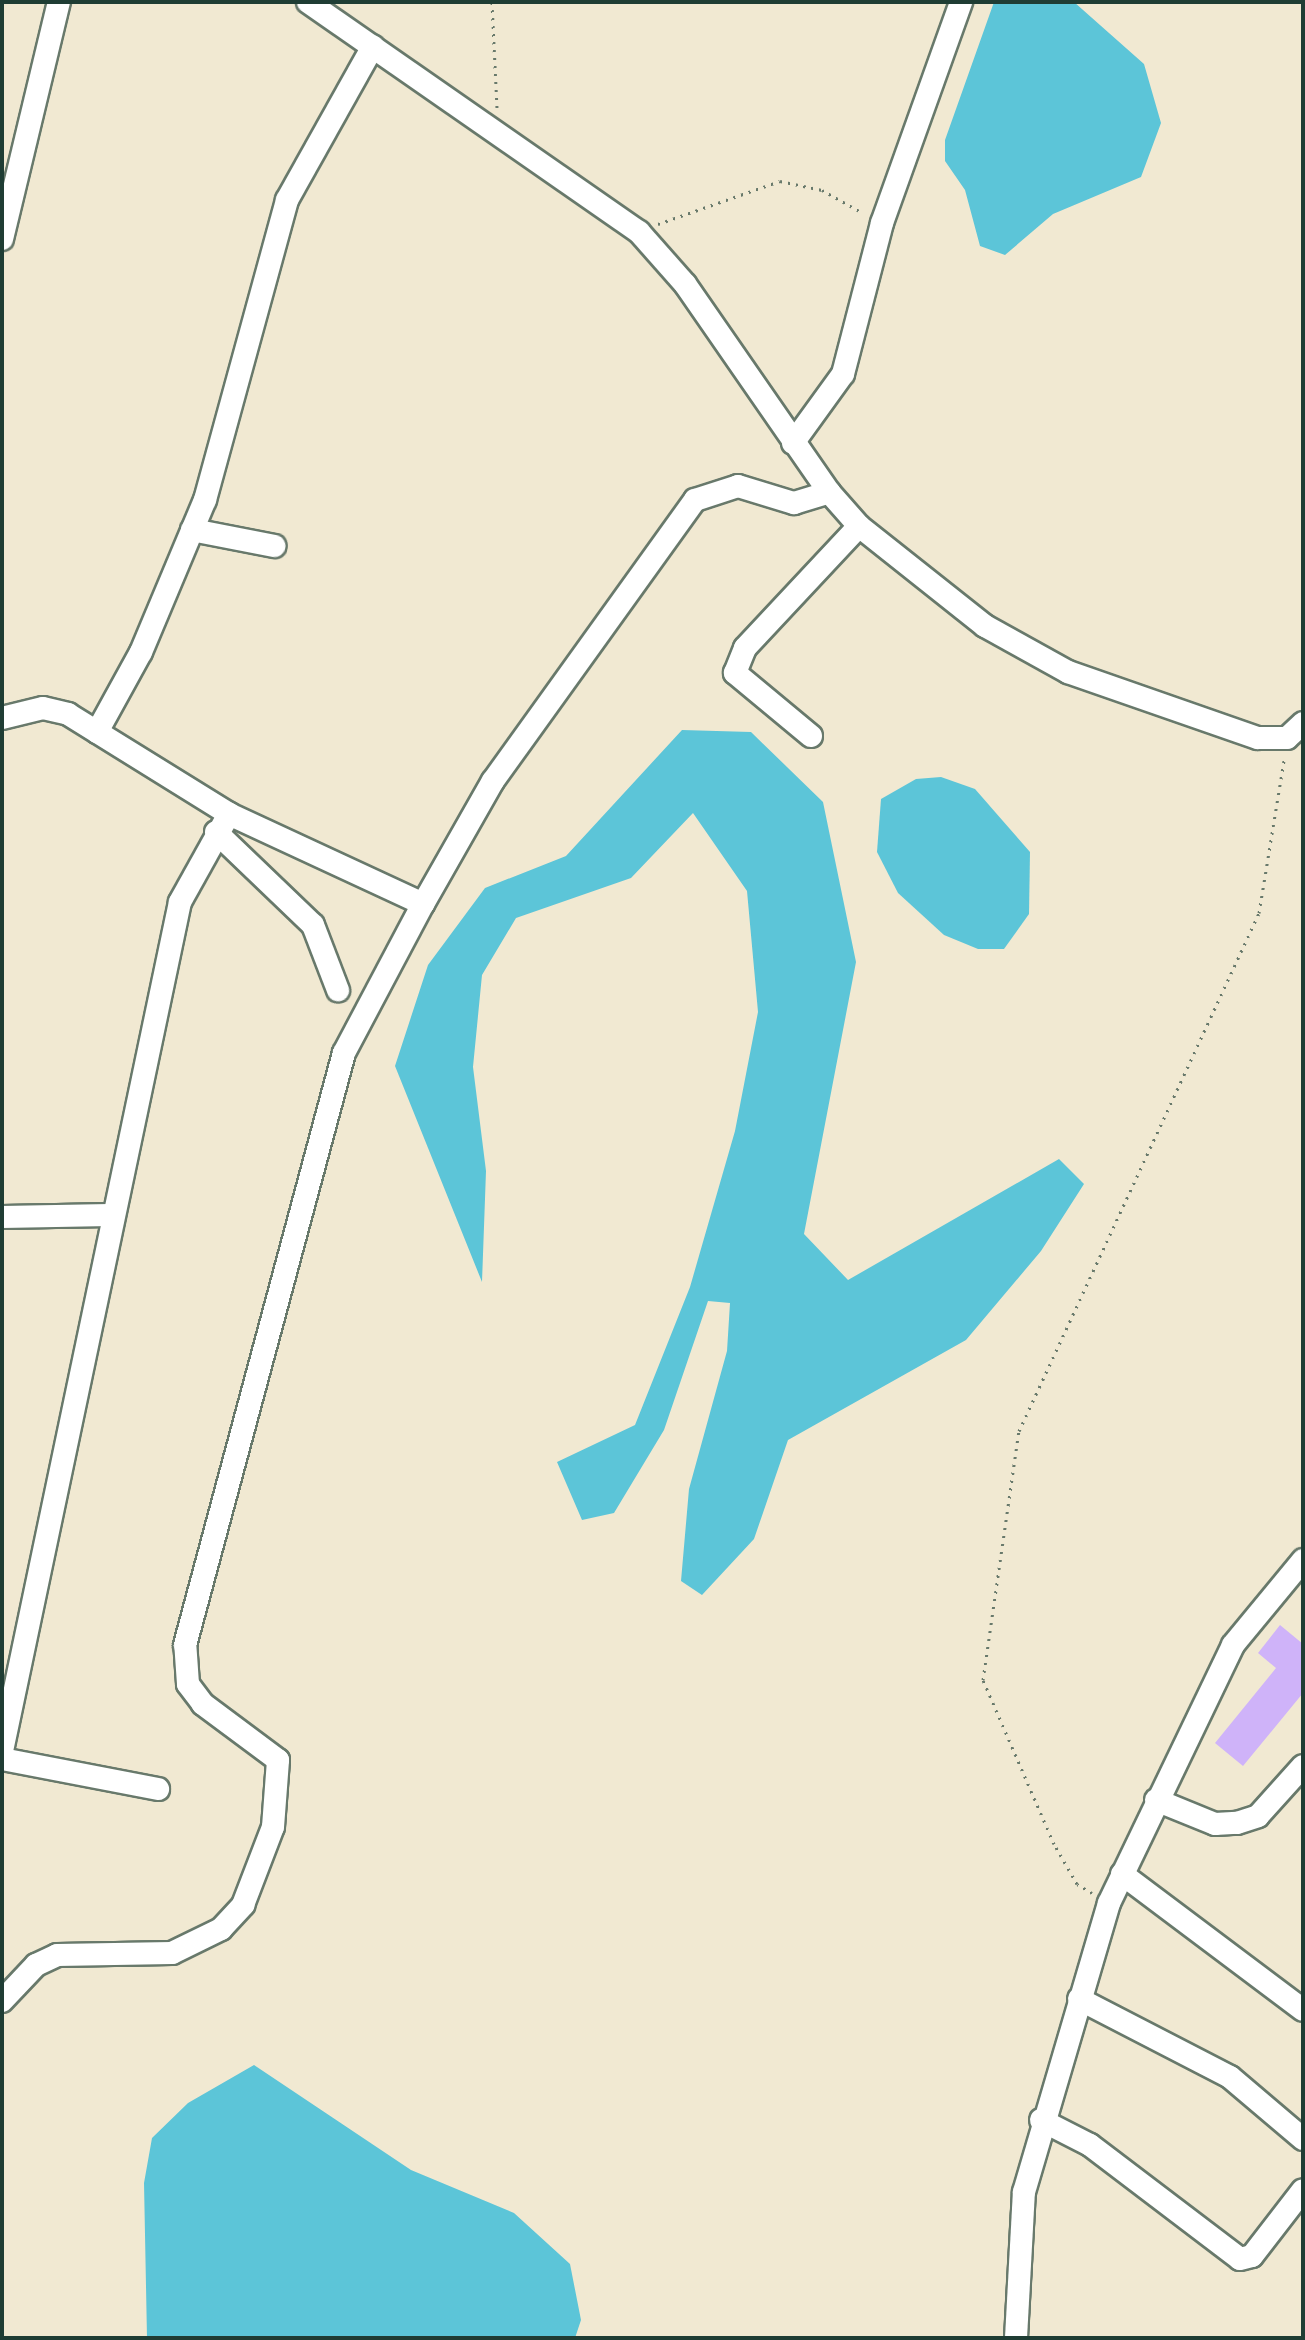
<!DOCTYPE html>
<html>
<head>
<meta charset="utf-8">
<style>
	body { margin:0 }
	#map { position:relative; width:1305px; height:2340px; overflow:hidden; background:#f1e9d2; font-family:"Shantell Sans",sans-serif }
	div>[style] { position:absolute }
	.water>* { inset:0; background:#5cc5d8 }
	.building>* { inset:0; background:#cfb3f9 }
	.path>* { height:3px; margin-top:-1.5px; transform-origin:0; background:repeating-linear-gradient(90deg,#68796b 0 2px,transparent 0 8px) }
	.roads { filter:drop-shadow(2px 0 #68796b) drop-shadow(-2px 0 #68796b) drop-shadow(0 2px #68796b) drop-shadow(0 -2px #68796b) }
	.minor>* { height:22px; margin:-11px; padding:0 11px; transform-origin:11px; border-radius:11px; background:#fff }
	span { translate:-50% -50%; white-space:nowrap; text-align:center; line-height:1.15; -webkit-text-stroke:8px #f7f3e8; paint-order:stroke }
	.frame { position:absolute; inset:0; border:4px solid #1f3d34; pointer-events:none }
</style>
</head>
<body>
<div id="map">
	<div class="water">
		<i style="clip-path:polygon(994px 2px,1074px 2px,1144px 64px,1161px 123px,1141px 177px,1053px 214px,1005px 255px,980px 246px,965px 190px,945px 161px,945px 140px)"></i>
		<i style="clip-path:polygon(682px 730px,751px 732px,823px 802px,856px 962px,804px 1234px,848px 1280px,1059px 1159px,1084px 1184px,1041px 1251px,966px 1340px,788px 1440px,754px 1539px,702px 1595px,681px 1581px,689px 1489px,727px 1351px,730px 1303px,708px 1301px,664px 1430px,614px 1513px,582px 1520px,557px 1462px,635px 1425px,690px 1287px,735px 1131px,758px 1012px,747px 891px,693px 813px,631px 878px,516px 918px,482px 975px,473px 1067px,486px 1171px,482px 1282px,395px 1066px,428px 965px,485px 888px,566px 856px)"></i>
		<i style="clip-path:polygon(941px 777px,975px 789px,1030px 852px,1029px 914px,1004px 949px,978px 949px,944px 935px,898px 893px,877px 852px,881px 799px,916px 779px)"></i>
		<i style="clip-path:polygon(254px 2065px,411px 2170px,514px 2213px,570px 2264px,581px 2320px,575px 2338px,147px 2338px,144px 2183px,152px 2138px,188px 2103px)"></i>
	</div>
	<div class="building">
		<i style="clip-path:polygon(1280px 1625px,1303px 1644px,1303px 1693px,1243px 1766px,1215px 1743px,1276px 1668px,1258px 1653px)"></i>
	</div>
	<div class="path">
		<i style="left:492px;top:2px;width:108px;rotate:87.3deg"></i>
		<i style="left:658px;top:224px;width:129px;rotate:-19.4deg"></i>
		<i style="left:780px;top:181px;width:43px;rotate:12.1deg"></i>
		<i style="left:822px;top:190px;width:47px;rotate:29.3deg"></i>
		<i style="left:1092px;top:1893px;width:17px;rotate:-149deg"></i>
		<i style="left:1077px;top:1884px;width:46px;rotate:-119.9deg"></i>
		<i style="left:1054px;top:1844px;width:179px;rotate:-113.4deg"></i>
		<i style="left:983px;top:1680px;width:252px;rotate:-81.8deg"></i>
		<i style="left:1019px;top:1431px;width:571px;rotate:-65.14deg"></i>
		<i style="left:1259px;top:913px;width:155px;rotate:-80.7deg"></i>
	</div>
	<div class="roads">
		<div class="minor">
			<i style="left:308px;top:2px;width:403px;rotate:34.8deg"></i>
			<i style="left:639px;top:232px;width:69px;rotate:48.5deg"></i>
			<i style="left:685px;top:284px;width:253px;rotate:55.3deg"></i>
			<i style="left:829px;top:492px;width:45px;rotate:48.6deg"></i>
			<i style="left:859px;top:526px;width:161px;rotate:38.4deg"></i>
			<i style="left:985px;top:626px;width:95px;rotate:29deg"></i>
			<i style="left:1068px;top:672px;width:201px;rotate:19.2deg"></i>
			<i style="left:1258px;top:738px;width:29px"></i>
			<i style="left:1287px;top:738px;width:22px;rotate:-43deg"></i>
			<i style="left:2px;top:239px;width:244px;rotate:-76.5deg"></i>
			<i style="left:793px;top:443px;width:85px;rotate:-54.1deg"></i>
			<i style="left:843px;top:374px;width:156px;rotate:-75.5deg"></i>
			<i style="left:882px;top:223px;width:235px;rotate:-70.3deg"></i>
			<i style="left:192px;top:530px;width:84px;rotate:11deg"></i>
			<i style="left:2px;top:718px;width:42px;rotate:-13.7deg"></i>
			<i style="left:43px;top:708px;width:26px;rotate:13deg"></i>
			<i style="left:68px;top:714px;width:190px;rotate:31.8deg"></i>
			<i style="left:229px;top:814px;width:214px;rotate:24.9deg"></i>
			<i style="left:423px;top:904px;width:142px;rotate:-60.4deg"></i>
			<i style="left:493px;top:781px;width:346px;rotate:-54.3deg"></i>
			<i style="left:695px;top:500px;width:45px;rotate:-18deg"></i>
			<i style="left:738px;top:486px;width:59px;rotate:16.9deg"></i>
			<i style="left:794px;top:503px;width:37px;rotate:-17deg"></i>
			<i style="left:97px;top:732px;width:91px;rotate:-61.2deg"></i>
			<i style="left:141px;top:652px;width:165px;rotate:-67.2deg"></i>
			<i style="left:205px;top:500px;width:311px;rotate:-74.7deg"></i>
			<i style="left:287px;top:200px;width:176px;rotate:-60.8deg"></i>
			<i style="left:811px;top:736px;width:99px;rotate:-140.3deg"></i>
			<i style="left:735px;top:673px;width:27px;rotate:-68deg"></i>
			<i style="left:745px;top:648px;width:167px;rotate:-46.9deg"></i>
			<i style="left:216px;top:832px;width:134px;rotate:43.8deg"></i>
			<i style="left:313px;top:925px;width:70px;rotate:69deg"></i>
			<i style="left:2px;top:1217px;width:108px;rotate:-1.1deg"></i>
			<i style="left:2px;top:1751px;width:867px;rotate:-78.16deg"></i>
			<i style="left:180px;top:902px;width:101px;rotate:-60.9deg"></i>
			<i style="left:2px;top:1759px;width:159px;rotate:10.9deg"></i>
			<i style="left:1156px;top:1800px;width:64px;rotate:22.1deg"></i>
			<i style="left:1215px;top:1824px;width:22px;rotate:-3deg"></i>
			<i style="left:1237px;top:1823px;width:22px;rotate:-18deg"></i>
			<i style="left:1258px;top:1816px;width:67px;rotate:-48deg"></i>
			<i style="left:1122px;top:1874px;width:226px;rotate:36.9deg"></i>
			<i style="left:1079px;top:1999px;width:170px;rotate:27.3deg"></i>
			<i style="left:1230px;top:2077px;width:96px;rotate:40.3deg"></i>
			<i style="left:2px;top:2001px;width:50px;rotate:-46.6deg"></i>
			<i style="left:36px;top:1965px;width:23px;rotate:-25deg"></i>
			<i style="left:57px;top:1955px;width:115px;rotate:-1deg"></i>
			<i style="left:172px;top:1953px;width:55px;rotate:-26.1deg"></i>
			<i style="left:221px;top:1929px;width:33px;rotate:-47deg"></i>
			<i style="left:243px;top:1905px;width:84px;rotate:-69deg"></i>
			<i style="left:273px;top:1827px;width:67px;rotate:-85.7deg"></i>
			<i style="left:278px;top:1760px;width:94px;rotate:-143.3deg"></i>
			<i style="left:203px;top:1704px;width:25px;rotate:-127deg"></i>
			<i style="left:188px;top:1684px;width:39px;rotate:-94deg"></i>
			<i style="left:185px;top:1645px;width:613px;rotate:-74.97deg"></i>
			<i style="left:344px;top:1053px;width:169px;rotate:-62.1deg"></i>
			<i style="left:1041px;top:2120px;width:55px;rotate:27deg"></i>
			<i style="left:1090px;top:2145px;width:188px;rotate:37.2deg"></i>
			<i style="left:1240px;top:2259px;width:12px;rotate:-14deg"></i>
			<i style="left:1252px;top:2256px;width:83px;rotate:-52.3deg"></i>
			<i style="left:1016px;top:2338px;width:146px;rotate:-86.9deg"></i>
			<i style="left:1024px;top:2192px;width:301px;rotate:-73.6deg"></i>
			<i style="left:1109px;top:1903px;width:286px;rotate:-64.3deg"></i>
			<i style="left:1233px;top:1645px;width:110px;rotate:-50.5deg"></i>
		</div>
	</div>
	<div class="frame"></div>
</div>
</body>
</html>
